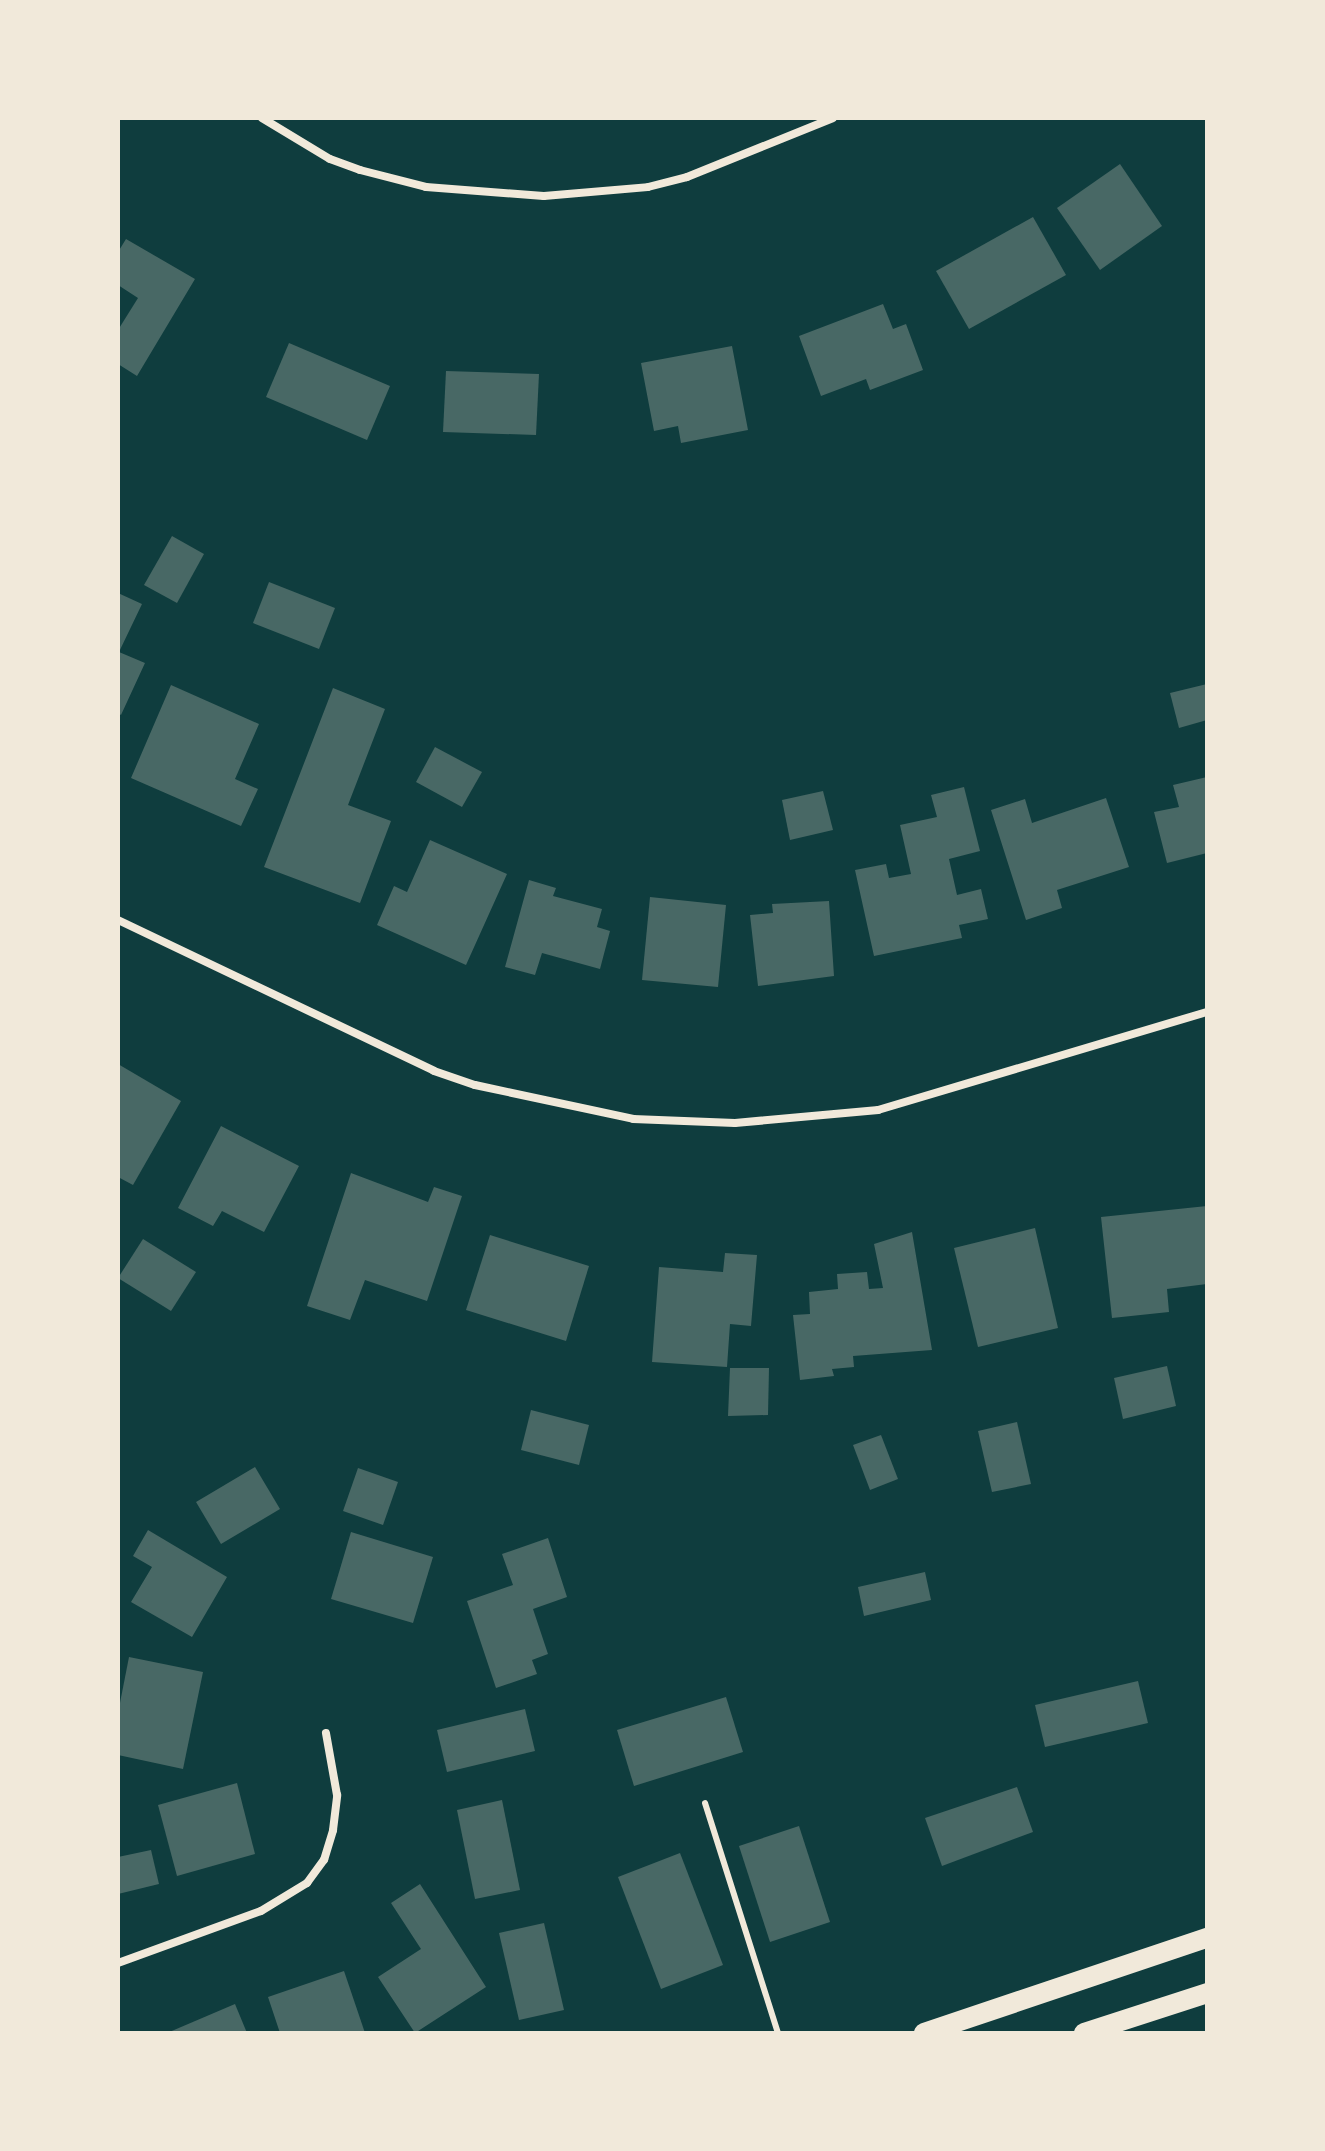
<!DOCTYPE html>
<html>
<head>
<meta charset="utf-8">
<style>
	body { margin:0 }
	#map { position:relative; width:1325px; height:2151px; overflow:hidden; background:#0f3d3e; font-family:Lato,sans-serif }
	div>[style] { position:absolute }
	.building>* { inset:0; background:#486865 }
	.service>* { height:6px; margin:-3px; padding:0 3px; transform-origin:3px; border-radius:3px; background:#f1e9da }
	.minor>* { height:8px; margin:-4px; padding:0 4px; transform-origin:4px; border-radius:4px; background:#f1e9da }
	.primary>* { height:20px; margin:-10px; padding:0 10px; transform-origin:10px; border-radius:10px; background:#f1e9da }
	span { translate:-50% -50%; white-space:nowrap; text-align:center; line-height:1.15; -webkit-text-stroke:6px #f1e9da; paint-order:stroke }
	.frame { position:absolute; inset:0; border:120px solid #f1e9da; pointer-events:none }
</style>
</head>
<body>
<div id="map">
	<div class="building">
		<i style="clip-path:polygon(1120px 164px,1162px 226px,1100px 270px,1057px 208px)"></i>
		<i style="clip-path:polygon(1033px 217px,1066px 275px,969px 329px,936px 271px)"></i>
		<i style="clip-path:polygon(126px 239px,195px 279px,137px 376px,118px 364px,118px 330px,138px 298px,118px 285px,118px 252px)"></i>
		<i style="clip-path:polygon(883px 304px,893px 329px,906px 324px,923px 370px,870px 390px,866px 379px,821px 396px,799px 336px)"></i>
		<i style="clip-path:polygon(289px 343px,390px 386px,367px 440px,266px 397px)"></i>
		<i style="clip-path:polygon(732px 346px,748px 430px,681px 443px,678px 426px,654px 431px,641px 363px)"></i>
		<i style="clip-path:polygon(446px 371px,539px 374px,536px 435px,443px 432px)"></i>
		<i style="clip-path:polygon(172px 536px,204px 554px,177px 603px,144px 585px)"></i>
		<i style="clip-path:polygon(269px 582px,335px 608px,319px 649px,253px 623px)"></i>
		<i style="clip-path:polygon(118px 593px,142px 604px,119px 652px,145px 663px,121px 715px,118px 713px)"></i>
		<i style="clip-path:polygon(1207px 684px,1207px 720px,1179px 728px,1170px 693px)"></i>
		<i style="clip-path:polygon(171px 685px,259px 724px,235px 779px,258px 789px,241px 826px,131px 778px)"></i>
		<i style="clip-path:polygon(333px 688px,385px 709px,348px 805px,391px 821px,360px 903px,264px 867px)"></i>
		<i style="clip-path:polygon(435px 747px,482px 772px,462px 807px,416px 782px)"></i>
		<i style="clip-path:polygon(1207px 777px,1207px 853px,1167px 863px,1154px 812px,1179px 807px,1173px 785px)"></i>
		<i style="clip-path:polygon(964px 787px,980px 851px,949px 859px,957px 895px,981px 889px,988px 919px,959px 925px,962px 938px,874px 956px,855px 870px,886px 864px,889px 878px,911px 874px,900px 825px,937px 817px,931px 795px)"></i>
		<i style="clip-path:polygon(823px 791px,833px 830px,790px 840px,782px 800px)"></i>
		<i style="clip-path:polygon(1106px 798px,1129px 867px,1057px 890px,1062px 908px,1026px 920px,991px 810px,1025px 799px,1032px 823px)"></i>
		<i style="clip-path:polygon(430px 840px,507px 874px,466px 965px,377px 925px,394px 886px,407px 892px)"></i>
		<i style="clip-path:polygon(529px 880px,556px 888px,553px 896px,602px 909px,597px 927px,610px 931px,600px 969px,542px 953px,535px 975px,505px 967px)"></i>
		<i style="clip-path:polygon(650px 897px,726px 905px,718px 987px,642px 980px)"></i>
		<i style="clip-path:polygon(829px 901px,834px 976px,758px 986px,750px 915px,773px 913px,772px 904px)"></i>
		<i style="clip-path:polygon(118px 1064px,181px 1101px,133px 1185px,118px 1177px)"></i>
		<i style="clip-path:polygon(221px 1126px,299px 1166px,264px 1232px,222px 1211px,213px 1226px,178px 1208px)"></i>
		<i style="clip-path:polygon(351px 1173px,428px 1202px,434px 1187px,462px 1196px,427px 1301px,365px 1280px,350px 1320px,307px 1306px)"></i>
		<i style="clip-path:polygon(1207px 1206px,1207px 1284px,1167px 1289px,1169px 1312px,1112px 1318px,1101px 1217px)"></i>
		<i style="clip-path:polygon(1035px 1228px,1058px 1328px,978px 1347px,954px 1248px)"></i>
		<i style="clip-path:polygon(912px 1232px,932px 1350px,853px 1356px,854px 1367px,832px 1369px,834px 1376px,800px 1380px,793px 1315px,810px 1314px,809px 1292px,838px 1289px,837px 1274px,867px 1272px,869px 1289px,883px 1288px,874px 1244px)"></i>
		<i style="clip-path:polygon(490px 1235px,589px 1266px,566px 1341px,466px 1310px)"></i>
		<i style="clip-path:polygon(143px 1239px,196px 1272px,171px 1311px,118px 1278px)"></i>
		<i style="clip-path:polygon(725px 1253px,757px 1255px,751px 1326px,730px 1324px,727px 1367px,652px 1362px,659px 1267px,723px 1272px)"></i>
		<i style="clip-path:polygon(1167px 1366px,1176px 1406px,1123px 1419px,1114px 1378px)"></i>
		<i style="clip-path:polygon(730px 1368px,769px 1368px,768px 1415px,728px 1416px)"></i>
		<i style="clip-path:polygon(531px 1410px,589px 1425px,579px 1465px,521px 1450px)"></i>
		<i style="clip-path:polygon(1017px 1422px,1031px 1484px,992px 1492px,978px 1431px)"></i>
		<i style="clip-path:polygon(881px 1435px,898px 1479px,870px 1490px,853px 1445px)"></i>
		<i style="clip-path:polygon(255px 1467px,280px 1509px,221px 1544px,196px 1502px)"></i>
		<i style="clip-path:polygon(358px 1468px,398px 1482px,383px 1525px,343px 1511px)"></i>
		<i style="clip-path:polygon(148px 1530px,227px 1577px,192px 1637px,131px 1602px,152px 1567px,133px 1556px)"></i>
		<i style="clip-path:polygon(351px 1532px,433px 1557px,413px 1623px,331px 1599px)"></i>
		<i style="clip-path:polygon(548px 1538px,567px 1597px,533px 1609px,548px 1654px,532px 1660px,537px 1674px,496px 1688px,467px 1601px,513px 1585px,502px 1554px)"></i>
		<i style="clip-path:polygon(925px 1572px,931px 1600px,864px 1616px,858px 1587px)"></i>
		<i style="clip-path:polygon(129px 1657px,203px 1672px,183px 1769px,118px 1755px,118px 1713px)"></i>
		<i style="clip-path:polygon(1138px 1681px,1148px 1723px,1045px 1747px,1035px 1705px)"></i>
		<i style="clip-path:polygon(726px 1697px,743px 1752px,634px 1786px,617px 1730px)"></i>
		<i style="clip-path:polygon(525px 1709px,535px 1751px,447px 1772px,437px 1730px)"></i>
		<i style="clip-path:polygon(237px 1783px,255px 1854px,177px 1876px,158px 1805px)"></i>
		<i style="clip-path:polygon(1017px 1787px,1033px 1832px,942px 1866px,925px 1818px)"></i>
		<i style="clip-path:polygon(502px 1800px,520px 1890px,475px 1899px,457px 1810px)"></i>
		<i style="clip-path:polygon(799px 1826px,830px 1922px,770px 1942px,739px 1846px)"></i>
		<i style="clip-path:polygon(151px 1850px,159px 1884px,118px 1894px,118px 1857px)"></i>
		<i style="clip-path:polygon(680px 1853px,723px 1965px,661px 1989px,618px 1877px)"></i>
		<i style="clip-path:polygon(420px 1884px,486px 1987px,415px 2033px,378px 1977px,421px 1949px,391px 1903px)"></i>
		<i style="clip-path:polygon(544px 1923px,564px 2010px,519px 2020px,499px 1933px)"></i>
		<i style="clip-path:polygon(344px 1971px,365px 2033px,280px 2033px,268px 1997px)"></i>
		<i style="clip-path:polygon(235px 2004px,247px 2033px,167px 2033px)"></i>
	</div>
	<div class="service">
		<i style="left:705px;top:1803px;width:241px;rotate:72.4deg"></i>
	</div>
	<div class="minor">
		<i style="left:262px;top:118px;width:79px;rotate:31.1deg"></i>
		<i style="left:330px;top:159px;width:32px;rotate:20deg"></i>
		<i style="left:360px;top:170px;width:68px;rotate:14.4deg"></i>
		<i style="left:426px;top:187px;width:118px;rotate:4.4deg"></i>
		<i style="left:544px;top:196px;width:104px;rotate:-4.9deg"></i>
		<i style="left:648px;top:187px;width:40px;rotate:-14.4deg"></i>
		<i style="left:687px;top:177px;width:157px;rotate:-22deg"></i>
		<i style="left:118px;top:920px;width:350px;rotate:25.5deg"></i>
		<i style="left:434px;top:1071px;width:43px;rotate:18.9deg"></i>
		<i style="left:475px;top:1085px;width:162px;rotate:12.1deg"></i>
		<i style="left:633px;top:1119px;width:102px;rotate:2.2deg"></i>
		<i style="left:735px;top:1123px;width:144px;rotate:-5.2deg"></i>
		<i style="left:878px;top:1110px;width:343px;rotate:-16.6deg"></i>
		<i style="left:118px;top:1963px;width:152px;rotate:-20deg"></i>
		<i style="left:261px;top:1911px;width:54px;rotate:-31.3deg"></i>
		<i style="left:307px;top:1883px;width:29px;rotate:-54deg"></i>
		<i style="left:324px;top:1860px;width:31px;rotate:-73deg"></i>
		<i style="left:333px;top:1830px;width:35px;rotate:-83deg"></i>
		<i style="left:337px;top:1795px;width:63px;rotate:-100.1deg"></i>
	</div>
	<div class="primary">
		<i style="left:924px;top:2033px;width:299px;rotate:-18.6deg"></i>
		<i style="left:1084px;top:2033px;width:129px;rotate:-18deg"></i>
	</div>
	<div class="frame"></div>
</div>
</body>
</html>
